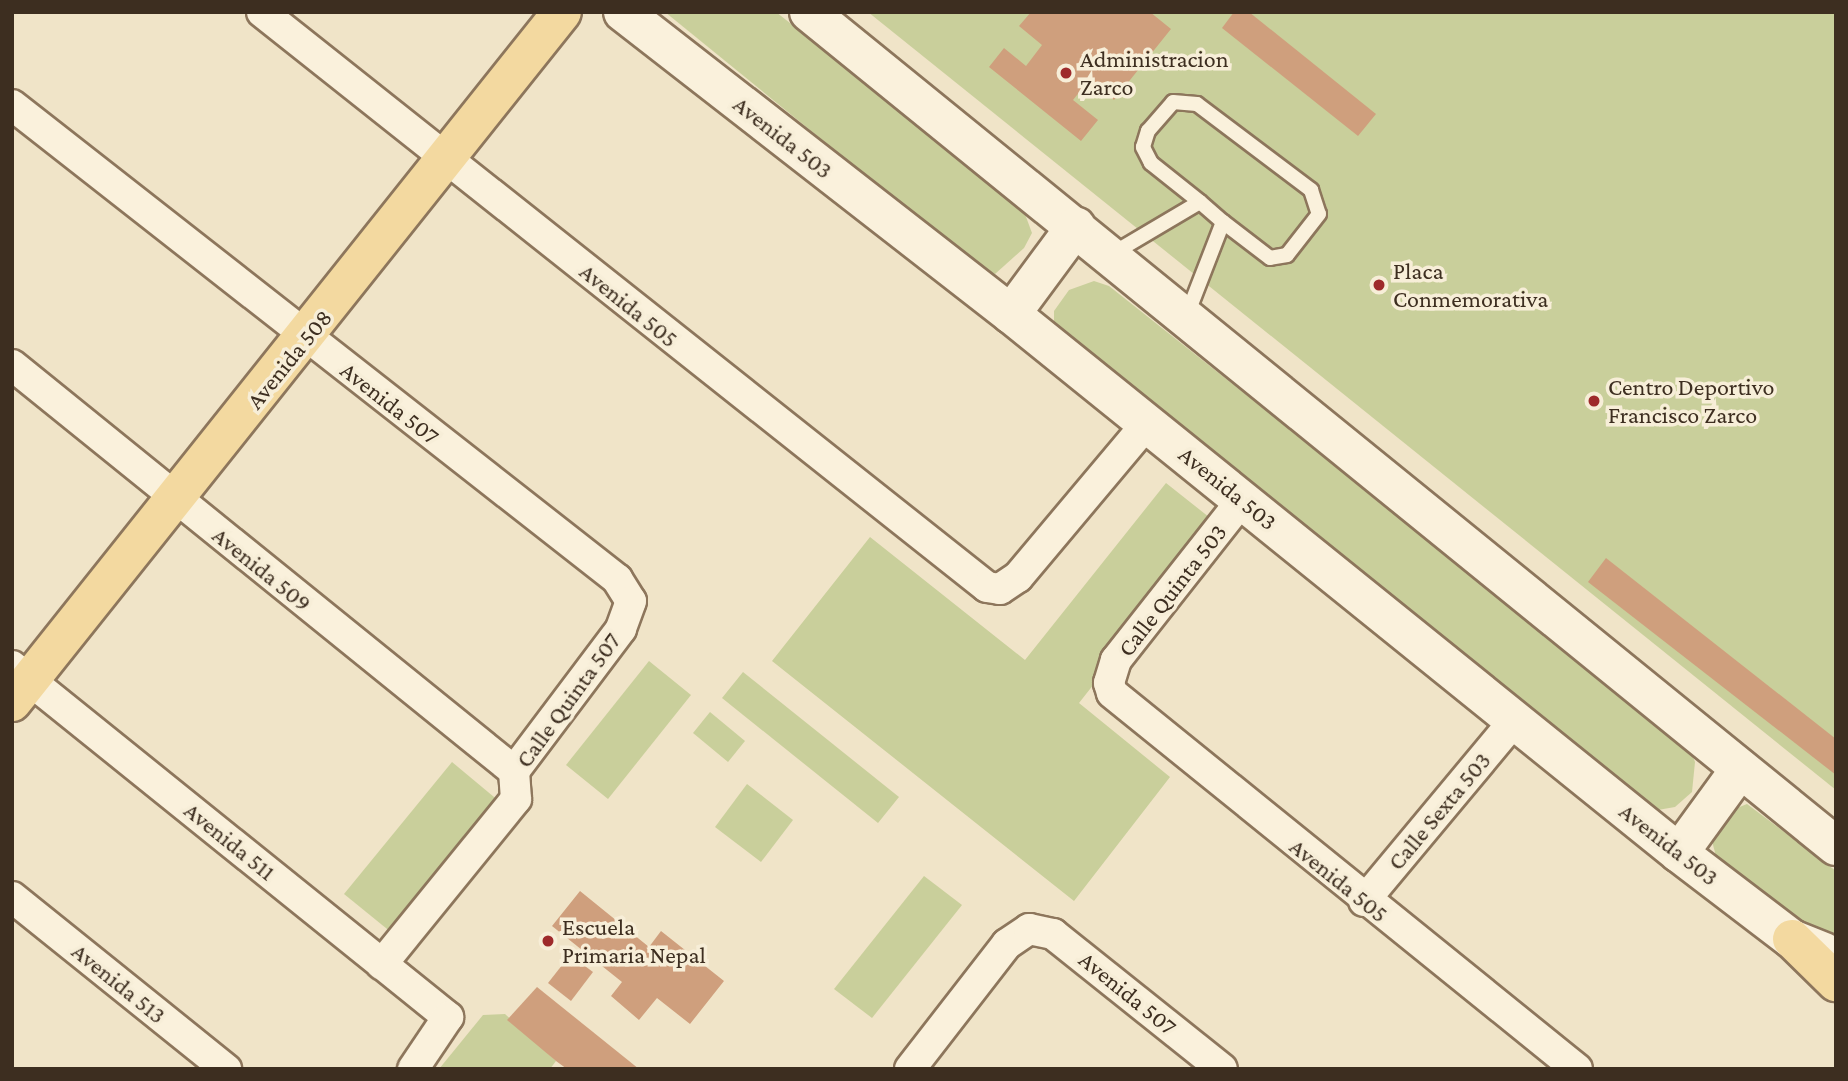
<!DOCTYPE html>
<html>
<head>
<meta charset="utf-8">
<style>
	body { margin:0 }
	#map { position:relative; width:1848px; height:1081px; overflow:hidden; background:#f0e4c8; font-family:"Crimson Pro",serif }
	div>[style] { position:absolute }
	.green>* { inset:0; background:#c9cf9b }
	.building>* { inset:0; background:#cf9f7d }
	.roads { filter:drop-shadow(2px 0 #8d765c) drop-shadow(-2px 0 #8d765c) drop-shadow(0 2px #8d765c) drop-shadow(0 -2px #8d765c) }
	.lane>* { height:14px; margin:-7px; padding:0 7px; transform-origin:7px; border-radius:7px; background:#faf1dc }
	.street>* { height:30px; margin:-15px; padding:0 15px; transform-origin:15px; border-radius:15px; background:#faf1dc }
	.secondary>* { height:38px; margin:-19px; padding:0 19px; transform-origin:19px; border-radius:19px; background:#faf1dc }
	.primary>* { height:38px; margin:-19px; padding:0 19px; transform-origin:19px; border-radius:19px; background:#f3d9a0 }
	.dots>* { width:19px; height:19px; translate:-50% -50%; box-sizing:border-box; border:4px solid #f7eed8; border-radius:50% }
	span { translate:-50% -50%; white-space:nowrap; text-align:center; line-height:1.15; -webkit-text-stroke:7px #f7eed8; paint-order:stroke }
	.poi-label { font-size:24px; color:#3d2e20 }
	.left { translate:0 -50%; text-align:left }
	.street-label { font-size:24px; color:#3d2e20 }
	.frame { position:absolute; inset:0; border:14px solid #3d2e20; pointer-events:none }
</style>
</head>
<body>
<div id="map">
	<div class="green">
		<i style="clip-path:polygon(665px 12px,776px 12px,1022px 206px,1032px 233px,1024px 248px,995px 274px,981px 269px)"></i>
		<i style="clip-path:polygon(868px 12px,1836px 12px,1836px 790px)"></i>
		<i style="clip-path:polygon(1094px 281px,1109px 286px,1689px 746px,1695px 762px,1692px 792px,1675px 807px,1652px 811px,1054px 330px,1054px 311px,1069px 290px)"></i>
		<i style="clip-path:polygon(1166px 483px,1219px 525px,1079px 703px,1170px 777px,1074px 901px,772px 661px,870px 537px,1025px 660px)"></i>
		<i style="clip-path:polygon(649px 661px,691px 695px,608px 799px,566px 765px)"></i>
		<i style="clip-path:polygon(743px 672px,899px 797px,878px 823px,722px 698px)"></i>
		<i style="clip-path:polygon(710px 712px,745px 741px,728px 762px,693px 733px)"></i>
		<i style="clip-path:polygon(452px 762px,500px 802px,392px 933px,344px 894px)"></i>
		<i style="clip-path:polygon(747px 784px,793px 820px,761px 862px,715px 827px)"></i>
		<i style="clip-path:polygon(1747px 804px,1836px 871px,1836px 945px,1803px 931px,1718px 864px,1712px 841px,1727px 812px)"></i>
		<i style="clip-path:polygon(924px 876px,962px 905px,872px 1018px,834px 989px)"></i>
		<i style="clip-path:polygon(505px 1014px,556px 1061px,550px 1069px,439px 1069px,483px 1015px)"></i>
	</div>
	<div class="building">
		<i style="clip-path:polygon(1031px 12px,1150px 12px,1171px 29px,1114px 100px,1089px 80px,1073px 100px,1098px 120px,1081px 141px,989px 67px,1004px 48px,1026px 66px,1042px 45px,1019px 26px)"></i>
		<i style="clip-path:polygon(1234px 12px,1249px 12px,1376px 114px,1358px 136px,1222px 28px)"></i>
		<i style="clip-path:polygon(1606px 558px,1836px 739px,1836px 775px,1588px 582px)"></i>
		<i style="clip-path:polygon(580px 891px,649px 947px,661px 931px,724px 981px,690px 1024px,657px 998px,639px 1020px,611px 996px,622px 982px,552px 926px)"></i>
		<i style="clip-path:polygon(570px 955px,593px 972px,571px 1001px,548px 983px)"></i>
		<i style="clip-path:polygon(537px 987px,639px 1069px,567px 1069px,556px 1061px,507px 1020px)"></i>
	</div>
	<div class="roads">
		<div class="lane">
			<i style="left:1200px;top:202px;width:30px;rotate:41deg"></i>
			<i style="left:1112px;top:254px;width:102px;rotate:-30.6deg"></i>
			<i style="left:1200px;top:202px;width:63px;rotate:-141.5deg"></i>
			<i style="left:1151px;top:163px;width:18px;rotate:-117deg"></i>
			<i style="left:1143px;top:147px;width:17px;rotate:-73deg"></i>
			<i style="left:1148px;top:131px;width:38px;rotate:-49deg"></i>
			<i style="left:1173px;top:102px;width:24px;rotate:5deg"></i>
			<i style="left:1197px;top:104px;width:143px;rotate:37deg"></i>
			<i style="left:1311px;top:190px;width:25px;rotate:72deg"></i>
			<i style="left:1319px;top:214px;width:52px;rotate:128deg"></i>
			<i style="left:1287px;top:255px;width:17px;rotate:170deg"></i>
			<i style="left:1270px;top:258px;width:59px;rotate:-142.5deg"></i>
			<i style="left:1223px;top:222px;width:100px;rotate:111.2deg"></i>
		</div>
		<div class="street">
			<i style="left:262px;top:12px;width:925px;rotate:38.42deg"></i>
			<i style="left:987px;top:587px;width:13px;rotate:9deg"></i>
			<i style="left:1000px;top:589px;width:22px;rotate:-34deg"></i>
			<i style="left:1018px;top:577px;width:201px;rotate:-50deg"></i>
			<i style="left:12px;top:105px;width:769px;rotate:38.08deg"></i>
			<i style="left:617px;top:579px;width:26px;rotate:58deg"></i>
			<i style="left:631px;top:601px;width:30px;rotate:110deg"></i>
			<i style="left:621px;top:629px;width:178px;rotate:127deg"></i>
			<i style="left:514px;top:771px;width:28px;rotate:86deg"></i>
			<i style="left:516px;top:799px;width:213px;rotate:129.1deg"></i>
			<i style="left:12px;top:365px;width:646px;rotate:38.96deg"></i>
			<i style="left:1242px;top:500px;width:204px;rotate:128.2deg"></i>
			<i style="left:1116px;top:660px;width:24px;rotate:107deg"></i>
			<i style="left:1109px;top:683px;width:10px;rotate:73deg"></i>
			<i style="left:1112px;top:693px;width:598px;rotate:38.96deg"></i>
			<i style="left:12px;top:666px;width:560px;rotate:38.84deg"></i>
			<i style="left:448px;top:1017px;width:63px;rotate:123.9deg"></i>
			<i style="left:12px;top:897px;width:275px;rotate:38.8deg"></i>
			<i style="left:1364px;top:901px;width:234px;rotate:-50.2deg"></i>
			<i style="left:910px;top:1069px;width:158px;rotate:-52.2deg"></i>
			<i style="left:1007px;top:944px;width:27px;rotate:-34deg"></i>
			<i style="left:1029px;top:929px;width:25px;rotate:12deg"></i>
			<i style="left:1053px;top:934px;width:216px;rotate:38.6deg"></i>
		</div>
		<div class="secondary">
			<i style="left:623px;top:12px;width:492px;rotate:37.9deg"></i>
			<i style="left:1011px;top:314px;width:858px;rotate:38.9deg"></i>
			<i style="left:1679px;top:853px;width:142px;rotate:37.3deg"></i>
			<i style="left:1792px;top:939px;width:35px;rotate:22deg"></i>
			<i style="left:809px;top:12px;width:1323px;rotate:39.08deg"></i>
			<i style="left:1011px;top:314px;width:109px;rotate:-53.5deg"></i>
			<i style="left:1679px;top:853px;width:104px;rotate:-54deg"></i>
		</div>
		<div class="primary">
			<i style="left:12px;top:702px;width:882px;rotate:-51.44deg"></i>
			<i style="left:1792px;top:939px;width:62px;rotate:44.3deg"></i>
		</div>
	</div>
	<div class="dots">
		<i style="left:1066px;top:73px;background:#9e2a2b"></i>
		<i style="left:1379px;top:285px;background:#9e2a2b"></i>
		<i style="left:1594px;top:401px;background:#9e2a2b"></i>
		<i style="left:548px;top:941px;background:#9e2a2b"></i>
	</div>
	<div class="poi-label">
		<span class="left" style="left:1080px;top:73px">Administracion<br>Zarco</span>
		<span class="left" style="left:1393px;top:285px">Placa<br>Conmemorativa</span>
		<span class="left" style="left:1608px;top:401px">Centro Deportivo<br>Francisco Zarco</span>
		<span class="left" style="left:562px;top:941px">Escuela<br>Primaria Nepal</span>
	</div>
	<div class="street-label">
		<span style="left:783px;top:137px;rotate:38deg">Avenida 503</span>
		<span style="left:629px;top:305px;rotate:39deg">Avenida 505</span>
		<span style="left:289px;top:359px;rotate:-51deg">Avenida 508</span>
		<span style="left:390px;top:403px;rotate:38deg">Avenida 507</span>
		<span style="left:1228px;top:488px;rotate:39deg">Avenida 503</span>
		<span style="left:262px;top:569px;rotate:39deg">Avenida 509</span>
		<span style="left:1172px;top:590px;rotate:-52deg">Calle Quinta 503</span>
		<span style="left:568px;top:700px;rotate:-54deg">Calle Quinta 507</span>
		<span style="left:1439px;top:811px;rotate:-50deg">Calle Sexta 503</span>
		<span style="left:230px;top:841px;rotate:39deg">Avenida 511</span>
		<span style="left:1669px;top:844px;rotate:38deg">Avenida 503</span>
		<span style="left:1339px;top:880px;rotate:39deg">Avenida 505</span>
		<span style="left:119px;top:983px;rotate:39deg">Avenida 513</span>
		<span style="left:1128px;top:993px;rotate:39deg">Avenida 507</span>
	</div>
	<div class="frame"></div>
</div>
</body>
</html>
